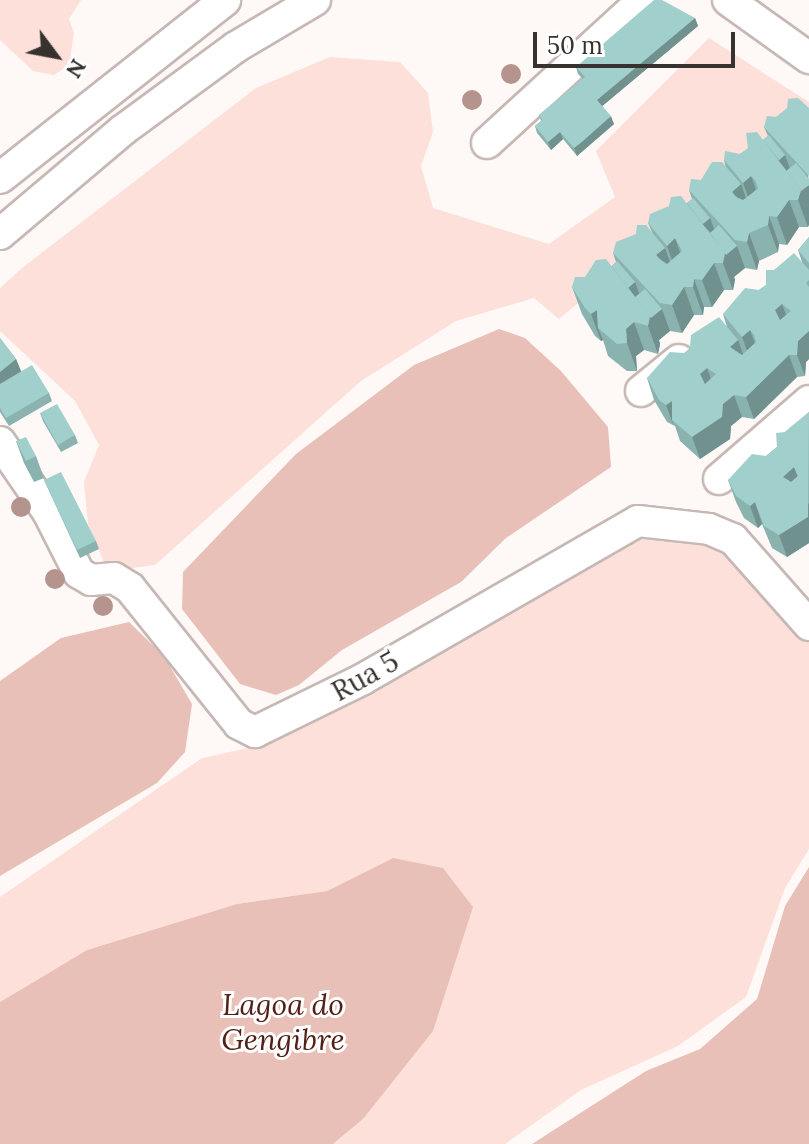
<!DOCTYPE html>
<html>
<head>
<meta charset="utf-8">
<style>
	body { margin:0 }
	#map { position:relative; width:809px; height:1144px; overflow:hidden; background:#fef9f7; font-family:Lora,serif }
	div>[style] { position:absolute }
	.green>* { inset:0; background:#fce0d9 }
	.water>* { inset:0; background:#e8c0b7 }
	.roads { filter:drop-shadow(2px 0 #c6b8b5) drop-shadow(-2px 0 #c6b8b5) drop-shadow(0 2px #c6b8b5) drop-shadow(0 -2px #c6b8b5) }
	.minor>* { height:30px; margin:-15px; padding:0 15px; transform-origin:15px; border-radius:15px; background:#fff }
	.trees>* { width:20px; height:20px; margin:-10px; border-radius:50%; background:#b4948d }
	.wall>* { inset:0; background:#8ab2af }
	.shaded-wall>* { inset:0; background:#71918f }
	.building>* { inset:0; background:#a1cfcc }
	span { translate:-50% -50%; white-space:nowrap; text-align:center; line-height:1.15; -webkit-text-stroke:6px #fff; paint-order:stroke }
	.street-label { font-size:28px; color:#373130 }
	.water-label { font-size:30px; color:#532017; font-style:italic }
	.north { position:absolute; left:16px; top:16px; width:80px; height:80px; -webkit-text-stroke:6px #fff; paint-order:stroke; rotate:122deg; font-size:22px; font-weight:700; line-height:32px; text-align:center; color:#373130 }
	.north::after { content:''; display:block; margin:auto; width:28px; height:36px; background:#373130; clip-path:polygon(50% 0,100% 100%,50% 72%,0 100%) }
	.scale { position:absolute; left:533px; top:32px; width:202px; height:36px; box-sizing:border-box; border:4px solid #373130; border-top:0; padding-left:10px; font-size:24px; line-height:28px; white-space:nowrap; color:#373130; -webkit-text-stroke:6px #fff; paint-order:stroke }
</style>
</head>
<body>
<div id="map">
	<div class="green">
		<i style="clip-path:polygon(0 0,81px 0,69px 19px,74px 33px,69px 65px,54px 75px,33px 71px,0 40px)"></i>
		<i style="clip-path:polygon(709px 38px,809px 102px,809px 110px,559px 319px,534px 298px,456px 321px,361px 381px,155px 565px,132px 568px,104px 562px,88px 524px,84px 482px,99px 445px,75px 401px,0 331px,0 288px,22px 268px,256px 88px,330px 57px,400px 62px,428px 93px,433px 132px,421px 166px,433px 208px,549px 244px,615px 197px,596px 151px)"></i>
		<i style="clip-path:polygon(661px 533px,723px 543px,809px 641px,809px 849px,785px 888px,746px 997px,678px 1046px,581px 1090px,505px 1144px,333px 1144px,363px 1119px,393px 858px,327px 891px,237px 904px,87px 950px,0 1002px,0 897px,202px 758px,262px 745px,619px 546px)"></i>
	</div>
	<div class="water">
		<i style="clip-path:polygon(499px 329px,525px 338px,561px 371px,608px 427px,611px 467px,506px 538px,461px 582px,342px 650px,299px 685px,276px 695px,240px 684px,182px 609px,183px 572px,296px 454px,414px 365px)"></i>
		<i style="clip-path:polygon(129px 622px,164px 656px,192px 704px,185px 752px,157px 783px,0 876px,0 681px,61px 638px)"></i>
		<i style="clip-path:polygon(393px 858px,443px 868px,473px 907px,433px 1031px,363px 1119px,333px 1144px,0 1144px,0 1002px,87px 950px,237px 904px,327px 891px)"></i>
		<i style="clip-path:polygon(809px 867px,809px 1144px,532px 1144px,646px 1071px,700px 1049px,757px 999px,785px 906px)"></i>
	</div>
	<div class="roads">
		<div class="minor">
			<i style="left:728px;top:0;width:100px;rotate:35.6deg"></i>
			<i style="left:487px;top:143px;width:212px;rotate:-42.5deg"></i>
			<i style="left:0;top:178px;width:287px;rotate:-38.3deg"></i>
			<i style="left:0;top:234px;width:161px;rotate:-40.2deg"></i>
			<i style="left:123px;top:130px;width:140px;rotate:-36.3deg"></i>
			<i style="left:236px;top:47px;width:92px;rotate:-30.7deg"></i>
			<i style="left:641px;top:391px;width:49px;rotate:-39.2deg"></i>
			<i style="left:0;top:442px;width:85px;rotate:55.6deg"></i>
			<i style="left:48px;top:512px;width:68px;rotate:63.1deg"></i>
			<i style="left:79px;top:573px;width:14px;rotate:30deg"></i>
			<i style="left:91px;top:580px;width:23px;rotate:-5deg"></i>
			<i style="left:114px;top:578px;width:19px;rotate:32deg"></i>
			<i style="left:130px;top:588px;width:174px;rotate:51.3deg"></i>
			<i style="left:239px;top:724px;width:18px;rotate:27deg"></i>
			<i style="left:255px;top:732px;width:120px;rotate:-26.1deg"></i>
			<i style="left:363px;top:679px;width:317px;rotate:-29.9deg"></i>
			<i style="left:638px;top:521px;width:71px;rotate:6.4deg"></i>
			<i style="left:709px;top:529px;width:26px;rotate:23deg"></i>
			<i style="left:733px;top:539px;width:115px;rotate:48.5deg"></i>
			<i style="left:719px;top:479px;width:119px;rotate:-40.9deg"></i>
		</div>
	</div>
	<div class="trees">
		<i style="left:511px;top:74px"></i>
		<i style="left:472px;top:100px"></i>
		<i style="left:21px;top:507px"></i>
		<i style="left:55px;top:579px"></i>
		<i style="left:103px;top:606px"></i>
	</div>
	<div class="wall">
		<i style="clip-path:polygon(695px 18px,698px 26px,602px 106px,614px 124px,577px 156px,563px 139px,551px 150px,537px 133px,535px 126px,541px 121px,539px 115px,583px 79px,578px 74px,576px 67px)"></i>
		<i style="clip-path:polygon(809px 108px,808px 227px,799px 227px,787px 245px,779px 244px,778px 252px,759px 261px,757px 270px,745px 268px,734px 277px,735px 280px,733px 290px,724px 290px,712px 307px,704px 307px,703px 315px,694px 315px,682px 333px,670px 331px,659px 340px,660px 344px,658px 354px,644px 350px,636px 356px,637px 371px,627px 371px,608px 356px,603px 340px,601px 341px,595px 336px,582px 314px,572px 287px,585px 277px,612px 266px,616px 262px,613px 253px,652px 232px,648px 223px,687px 203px,692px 199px,689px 190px,701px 180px,726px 168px,724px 160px,740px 154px,763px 140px,768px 136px,764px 127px,776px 117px)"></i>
		<i style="clip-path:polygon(809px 237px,809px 359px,806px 362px,805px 376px,797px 377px,754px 419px,742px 417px,731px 426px,730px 439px,700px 459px,680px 441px,675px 426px,667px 422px,654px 400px,647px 378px,727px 327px,723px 314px,759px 290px,766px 285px,774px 270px,802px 262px,798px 250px)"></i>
		<i style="clip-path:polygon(0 338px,16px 359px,21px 371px,49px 393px,52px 401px,9px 426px,0 412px)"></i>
		<i style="clip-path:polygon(809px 412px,809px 543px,787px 557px,772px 548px,762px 524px,758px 528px,744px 518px,736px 502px,728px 480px,766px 456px,777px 447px,785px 432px)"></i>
		<i style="clip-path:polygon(40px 413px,75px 435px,78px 443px,61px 452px,43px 421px)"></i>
		<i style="clip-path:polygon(16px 441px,36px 456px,44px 478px,34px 482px,24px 463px)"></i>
		<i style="clip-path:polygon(44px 480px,96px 541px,99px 549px,80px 558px)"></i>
	</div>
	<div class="shaded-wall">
		<i style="clip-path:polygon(695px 18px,698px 26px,600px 108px,597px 100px)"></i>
		<i style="clip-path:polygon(611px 116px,614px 124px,577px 156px,574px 148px)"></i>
		<i style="clip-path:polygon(560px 132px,563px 139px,551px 150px,548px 142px)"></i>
		<i style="clip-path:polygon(785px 155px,793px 177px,790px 180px,778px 161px)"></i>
		<i style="clip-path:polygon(751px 176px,761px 203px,753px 210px,743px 183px)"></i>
		<i style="clip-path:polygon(741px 184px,751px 212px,732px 192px)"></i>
		<i style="clip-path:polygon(809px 185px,809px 225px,808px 227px,798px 200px,801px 190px)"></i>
		<i style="clip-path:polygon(789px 200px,799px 227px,787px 245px,777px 217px)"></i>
		<i style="clip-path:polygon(769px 216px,779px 244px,778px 252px,768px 225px)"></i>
		<i style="clip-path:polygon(710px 218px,718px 240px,702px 224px)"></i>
		<i style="clip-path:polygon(749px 233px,759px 261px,757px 270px,747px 242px)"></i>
		<i style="clip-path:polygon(675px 238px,685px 266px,677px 274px,667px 246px)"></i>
		<i style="clip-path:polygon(737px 246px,745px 268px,734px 277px,735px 280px,733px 290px,723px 263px,725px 253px)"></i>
		<i style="clip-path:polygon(665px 248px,675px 275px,656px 255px)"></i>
		<i style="clip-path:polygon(714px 263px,724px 290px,712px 307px,702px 280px)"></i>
		<i style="clip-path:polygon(694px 279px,704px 307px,703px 315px,693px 287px)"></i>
		<i style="clip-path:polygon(635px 282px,643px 304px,640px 307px,628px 288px)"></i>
		<i style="clip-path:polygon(684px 287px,694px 315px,682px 333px,672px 305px)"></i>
		<i style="clip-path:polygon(782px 304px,790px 326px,783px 332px,775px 310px)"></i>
		<i style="clip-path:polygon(662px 309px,670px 331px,659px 340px,660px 344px,658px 354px,648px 326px,650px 316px)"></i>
		<i style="clip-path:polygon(597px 310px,598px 328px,603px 340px,601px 341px,591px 314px)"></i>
		<i style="clip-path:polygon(634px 322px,644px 350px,636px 356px,637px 371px,627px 343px,626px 329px)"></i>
		<i style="clip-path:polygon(750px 330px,758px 352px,750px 359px,742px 337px)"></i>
		<i style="clip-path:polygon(809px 331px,809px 359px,806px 362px,805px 376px,797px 355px,798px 341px)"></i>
		<i style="clip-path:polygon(738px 340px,746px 362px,730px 347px)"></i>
		<i style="clip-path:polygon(789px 355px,797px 377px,754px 419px,746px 397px)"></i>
		<i style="clip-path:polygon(16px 359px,22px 374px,0 391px,0 372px)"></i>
		<i style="clip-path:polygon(707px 368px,715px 390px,708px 395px,700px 374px)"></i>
		<i style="clip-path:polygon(734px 395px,742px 417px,731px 426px,730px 439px,700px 459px,692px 437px,723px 404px)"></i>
		<i style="clip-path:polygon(672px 401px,672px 420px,674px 427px,666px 405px)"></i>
		<i style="clip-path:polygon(794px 467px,802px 489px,783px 477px)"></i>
		<i style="clip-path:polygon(755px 502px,762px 524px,758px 528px,750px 506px)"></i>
		<i style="clip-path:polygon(809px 503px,809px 543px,787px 557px,779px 535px)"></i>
	</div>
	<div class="building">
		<i style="clip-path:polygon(654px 0,662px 0,695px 18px,597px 100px,611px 116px,583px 141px,574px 148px,560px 132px,548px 142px,535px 126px,542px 120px,539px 115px,585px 77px,576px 67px)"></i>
		<i style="clip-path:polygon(798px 98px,809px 108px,809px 176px,764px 127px,767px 116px,776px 117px,787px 108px,788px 99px)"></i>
		<i style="clip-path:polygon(757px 132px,801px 190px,798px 200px,789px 200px,777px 217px,769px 216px,768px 225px,749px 233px,747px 242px,735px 240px,689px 190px,691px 179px,701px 180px,712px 162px,722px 162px,741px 184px,732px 192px,736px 197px,743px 200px,751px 194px,758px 188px,755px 180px,751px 176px,743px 183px,724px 160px,725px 151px,740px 154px,748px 148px,746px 133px)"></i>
		<i style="clip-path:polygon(769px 135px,785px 155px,779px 160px,763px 140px)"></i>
		<i style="clip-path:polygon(796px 163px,809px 179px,809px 185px,800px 192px,801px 190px,786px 171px)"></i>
		<i style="clip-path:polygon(681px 196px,725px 253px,723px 263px,714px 263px,702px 280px,694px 279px,693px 287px,684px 287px,672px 305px,660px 303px,613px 253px,616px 242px,636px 234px,637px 225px,646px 225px,665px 248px,656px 255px,661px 260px,667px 264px,682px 251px,675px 238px,667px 246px,648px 223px,650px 214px,669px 206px,671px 197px)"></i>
		<i style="clip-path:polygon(693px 198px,710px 218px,703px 224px,687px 203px)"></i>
		<i style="clip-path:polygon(719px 225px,737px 246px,726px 255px,710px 233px)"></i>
		<i style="clip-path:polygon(809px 237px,809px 263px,798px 250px)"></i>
		<i style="clip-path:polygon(evenodd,794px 253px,809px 270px,809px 280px,806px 283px,809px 287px,809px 331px,798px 341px,797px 355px,789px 355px,746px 397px,734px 395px,723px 404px,722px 417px,692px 437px,672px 420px,672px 401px,666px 405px,659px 400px,647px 378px,670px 352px,684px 353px,690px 348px,691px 335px,719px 317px,738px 340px,730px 347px,742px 355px,756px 342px,754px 335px,750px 330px,742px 337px,723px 314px,745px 288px,759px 290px,766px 285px,766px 270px,774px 270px,794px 253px,782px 304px,791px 311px,780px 320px,775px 310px,782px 304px,794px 253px,707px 368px,716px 374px,705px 384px,700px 374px,707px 368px)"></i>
		<i style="clip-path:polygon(606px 259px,650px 316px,648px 326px,634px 322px,626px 329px,627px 343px,617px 344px,598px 328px,597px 310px,591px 314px,585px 308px,572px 287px,575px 277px,585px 277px,596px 260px)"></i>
		<i style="clip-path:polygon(617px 261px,635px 282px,628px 288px,612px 266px)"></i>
		<i style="clip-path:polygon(645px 289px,662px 309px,651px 318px,635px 297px)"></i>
		<i style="clip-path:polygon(0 338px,16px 359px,0 372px)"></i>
		<i style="clip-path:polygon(32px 365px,49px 393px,6px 418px,0 408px,0 384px)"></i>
		<i style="clip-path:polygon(57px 404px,75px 435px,58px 445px,40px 413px)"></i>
		<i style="clip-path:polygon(evenodd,809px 412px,808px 517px,779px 535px,764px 526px,755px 502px,750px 506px,736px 496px,728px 480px,752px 454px,766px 456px,777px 447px,776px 433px,785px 432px,809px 412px,794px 467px,798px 476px,791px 482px,783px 477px,794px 467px)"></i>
		<i style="clip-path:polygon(26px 437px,36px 456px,26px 461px,16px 441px)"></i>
		<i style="clip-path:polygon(61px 472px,96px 541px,77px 550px,44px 480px)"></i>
	</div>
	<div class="street-label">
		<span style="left:365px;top:676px;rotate:-29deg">Rua 5</span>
	</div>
	<div class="water-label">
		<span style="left:283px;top:1021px">Lagoa do<br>Gengibre</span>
	</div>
	<div class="north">N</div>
	<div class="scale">50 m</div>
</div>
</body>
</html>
